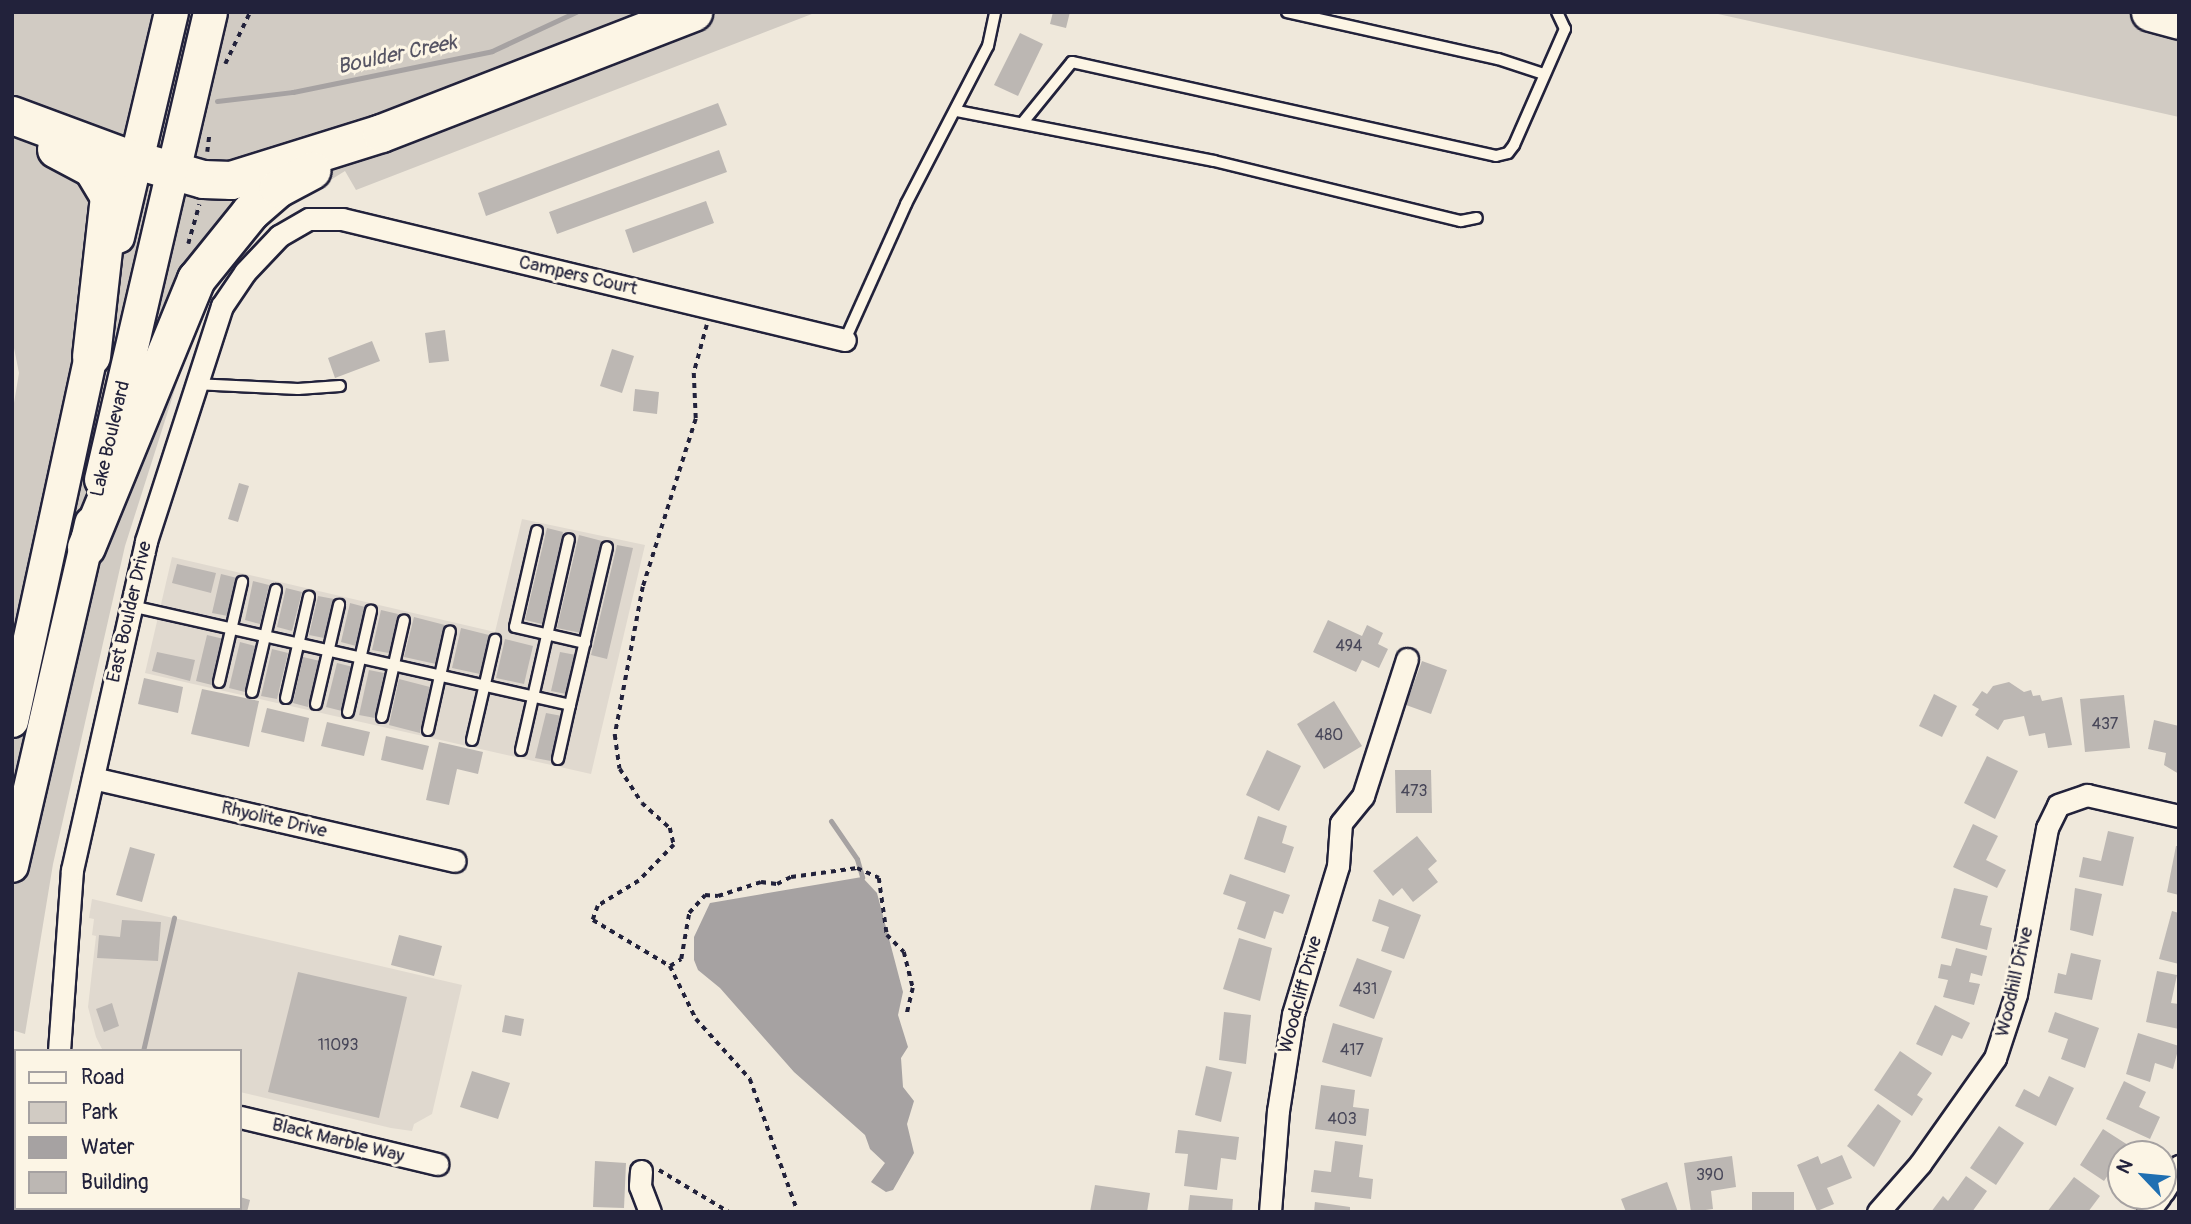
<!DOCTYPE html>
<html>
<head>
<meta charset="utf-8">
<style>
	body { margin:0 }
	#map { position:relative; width:2191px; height:1224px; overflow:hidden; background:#efe8db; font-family:Pangolin,sans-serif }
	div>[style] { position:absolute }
	.built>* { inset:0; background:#e0d9cf }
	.green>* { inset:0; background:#d1cbc3 }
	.water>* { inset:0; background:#a6a2a2 }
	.stream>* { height:5px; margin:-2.5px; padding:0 2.5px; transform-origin:2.5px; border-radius:2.5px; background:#a6a2a2 }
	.building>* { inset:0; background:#bcb7b3 }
	.path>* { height:3.5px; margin-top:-1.75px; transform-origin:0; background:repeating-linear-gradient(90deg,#22223b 0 5px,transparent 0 10px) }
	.roads { filter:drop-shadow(2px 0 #22223b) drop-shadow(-2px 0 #22223b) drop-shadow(0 2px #22223b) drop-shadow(0 -2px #22223b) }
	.service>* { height:10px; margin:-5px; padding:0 5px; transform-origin:5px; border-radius:5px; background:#fcf5e5 }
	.minor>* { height:21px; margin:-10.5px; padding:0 10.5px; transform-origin:10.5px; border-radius:10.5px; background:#fcf5e5 }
	.primary>* { height:32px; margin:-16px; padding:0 16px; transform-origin:16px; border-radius:16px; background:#fcf5e5 }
	.trunk>* { height:33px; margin:-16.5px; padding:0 16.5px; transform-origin:16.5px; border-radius:16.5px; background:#fcf5e5 }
	.motorway>* { height:37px; margin:-18.5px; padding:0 18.5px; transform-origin:18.5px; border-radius:18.5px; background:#fcf5e5 }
	span { translate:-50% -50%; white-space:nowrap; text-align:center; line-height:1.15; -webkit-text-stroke:6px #fcf5e5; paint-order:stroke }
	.number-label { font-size:16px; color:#484759 }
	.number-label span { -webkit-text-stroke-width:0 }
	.street-label { font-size:19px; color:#22223b }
	.water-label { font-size:21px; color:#575564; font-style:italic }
	.frame { position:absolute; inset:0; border:14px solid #22223b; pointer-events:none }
	.legend { position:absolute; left:14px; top:1049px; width:228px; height:161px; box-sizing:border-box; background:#fcf5e5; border:2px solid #a5a1a1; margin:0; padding:9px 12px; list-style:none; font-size:21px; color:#22223b }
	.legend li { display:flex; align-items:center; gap:14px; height:35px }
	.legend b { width:35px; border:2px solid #a5a1a1 }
	.north { position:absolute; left:2107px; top:1140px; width:70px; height:70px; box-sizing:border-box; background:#fcf5e5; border:2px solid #a5a1a1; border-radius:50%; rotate:296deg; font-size:19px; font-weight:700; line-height:28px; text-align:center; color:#22223b }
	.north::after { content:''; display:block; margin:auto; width:24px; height:32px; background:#1f6fb2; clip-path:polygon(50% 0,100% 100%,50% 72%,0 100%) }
</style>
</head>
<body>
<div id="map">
	<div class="built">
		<i style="clip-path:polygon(522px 519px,645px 545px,591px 774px,145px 673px,172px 557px,495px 632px)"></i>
		<i style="clip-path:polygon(92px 899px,173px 918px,142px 1051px,103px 1051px,96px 1037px,88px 1007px,96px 936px,92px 935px,94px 919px,89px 918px)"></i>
		<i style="clip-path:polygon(174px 918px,462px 985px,432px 1114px,414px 1124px,412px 1131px,391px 1128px,240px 1092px,240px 1051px,144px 1051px)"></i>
	</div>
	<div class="green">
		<i style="clip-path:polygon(12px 12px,817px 12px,356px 190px,345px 171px,276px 214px,221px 276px,190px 342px,125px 546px,53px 864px,25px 1034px,12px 1030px,12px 415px,19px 373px,12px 338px)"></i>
		<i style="clip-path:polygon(1709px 12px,2179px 12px,2179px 117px,2028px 83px)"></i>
	</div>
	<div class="water">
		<i style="clip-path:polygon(862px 877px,877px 893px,903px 992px,898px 1015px,908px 1047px,901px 1058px,903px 1087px,914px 1101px,907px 1124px,914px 1153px,893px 1190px,886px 1192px,871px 1182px,885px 1163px,870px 1149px,865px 1135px,794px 1072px,720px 988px,698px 970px,694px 960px,694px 937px,710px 903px)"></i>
	</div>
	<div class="stream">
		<i style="left:217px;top:101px;width:77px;rotate:-6.8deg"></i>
		<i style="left:293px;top:92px;width:203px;rotate:-11.6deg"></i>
		<i style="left:492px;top:51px;width:93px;rotate:-24.9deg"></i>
		<i style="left:831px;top:821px;width:46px;rotate:55.6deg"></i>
		<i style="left:857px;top:859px;width:19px;rotate:74deg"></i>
		<i style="left:143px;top:1051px;width:137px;rotate:-76.9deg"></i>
	</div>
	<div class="building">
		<i style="clip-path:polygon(1053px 12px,1070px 12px,1066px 28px,1050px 24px)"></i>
		<i style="clip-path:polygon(1020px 33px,1043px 44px,1018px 96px,994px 85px)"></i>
		<i style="clip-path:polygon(718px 103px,727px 125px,486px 216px,478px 193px)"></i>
		<i style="clip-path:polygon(719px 150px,727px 172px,557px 234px,549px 212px)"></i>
		<i style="clip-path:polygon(706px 201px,714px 223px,633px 253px,625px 230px)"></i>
		<i style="clip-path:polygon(445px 330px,449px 361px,429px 363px,425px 333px)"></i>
		<i style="clip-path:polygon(372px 341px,380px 361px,335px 378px,328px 358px)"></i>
		<i style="clip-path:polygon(612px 349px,634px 356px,622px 393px,600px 386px)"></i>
		<i style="clip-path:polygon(635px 389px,659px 392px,657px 414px,633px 411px)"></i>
		<i style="clip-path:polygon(239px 483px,249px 486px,238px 522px,228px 519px)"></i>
		<i style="clip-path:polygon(547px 528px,563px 532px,542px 624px,525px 620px)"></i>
		<i style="clip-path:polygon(579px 535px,602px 541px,581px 633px,557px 628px)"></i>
		<i style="clip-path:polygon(617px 545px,633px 548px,607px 659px,591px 655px)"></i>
		<i style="clip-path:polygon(177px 564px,216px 573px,211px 593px,172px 583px)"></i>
		<i style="clip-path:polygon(221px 574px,237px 578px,228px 616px,212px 613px)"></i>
		<i style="clip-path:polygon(253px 581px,269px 585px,260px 624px,245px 620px)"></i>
		<i style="clip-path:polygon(286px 588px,302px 592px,292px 631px,277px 627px)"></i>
		<i style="clip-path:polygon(318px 596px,334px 599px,324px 638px,309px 635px)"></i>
		<i style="clip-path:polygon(350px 603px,365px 607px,356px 646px,341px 642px)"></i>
		<i style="clip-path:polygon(381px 610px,398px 614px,389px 653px,372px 650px)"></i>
		<i style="clip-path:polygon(414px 617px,445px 625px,436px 664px,404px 657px)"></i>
		<i style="clip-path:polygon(1328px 620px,1362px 636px,1367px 625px,1383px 633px,1378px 644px,1388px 649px,1379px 668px,1362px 660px,1356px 672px,1313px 652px)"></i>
		<i style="clip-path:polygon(461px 628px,489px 635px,480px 674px,452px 668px)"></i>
		<i style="clip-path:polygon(207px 635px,224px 639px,212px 685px,196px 681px)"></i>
		<i style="clip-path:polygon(505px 639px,533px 646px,524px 684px,496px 678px)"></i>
		<i style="clip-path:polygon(240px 642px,255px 646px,245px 692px,229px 688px)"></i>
		<i style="clip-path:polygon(272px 649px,288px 653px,277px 699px,261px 696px)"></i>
		<i style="clip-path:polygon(157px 652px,195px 660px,190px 681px,152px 671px)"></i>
		<i style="clip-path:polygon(560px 652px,576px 655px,566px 694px,551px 691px)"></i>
		<i style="clip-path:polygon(303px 657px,320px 661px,308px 707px,293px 703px)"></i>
		<i style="clip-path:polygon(1422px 661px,1447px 670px,1431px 714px,1406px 705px)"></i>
		<i style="clip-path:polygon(337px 663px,353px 667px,342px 711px,326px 707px)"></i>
		<i style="clip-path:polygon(369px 670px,384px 673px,375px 718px,359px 715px)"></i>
		<i style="clip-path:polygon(144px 678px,183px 687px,178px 713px,138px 704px)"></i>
		<i style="clip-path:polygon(399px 679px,430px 687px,420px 733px,389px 725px)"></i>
		<i style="clip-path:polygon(2009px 682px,2024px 692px,2031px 690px,2033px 696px,2040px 695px,2042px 701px,2062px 697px,2072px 745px,2048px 748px,2045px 733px,2029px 736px,2024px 716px,2004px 720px,1998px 730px,1975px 715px,1979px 709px,1972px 705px,1982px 691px,1987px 694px,1993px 686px)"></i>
		<i style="clip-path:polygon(202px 689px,259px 701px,249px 747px,191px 734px)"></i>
		<i style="clip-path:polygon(1934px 694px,1957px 706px,1942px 737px,1919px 726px)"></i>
		<i style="clip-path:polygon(2124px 695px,2130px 748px,2085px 752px,2080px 699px)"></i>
		<i style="clip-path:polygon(1334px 701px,1362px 746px,1324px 769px,1297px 724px)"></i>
		<i style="clip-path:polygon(267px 708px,309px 718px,304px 742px,261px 732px)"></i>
		<i style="clip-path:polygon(546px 713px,562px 716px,551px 761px,535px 758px)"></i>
		<i style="clip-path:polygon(2154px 720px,2179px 726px,2179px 774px,2164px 765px,2166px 753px,2148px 749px)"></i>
		<i style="clip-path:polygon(327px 722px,370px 732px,364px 756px,321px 746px)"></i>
		<i style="clip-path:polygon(386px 736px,429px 746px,423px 770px,381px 760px)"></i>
		<i style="clip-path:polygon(439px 742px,483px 752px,478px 774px,457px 769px,449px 805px,426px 800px)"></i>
		<i style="clip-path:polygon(1267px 750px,1301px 766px,1279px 811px,1246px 795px)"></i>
		<i style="clip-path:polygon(1987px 756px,2018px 771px,1995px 819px,1964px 803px)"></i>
		<i style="clip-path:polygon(1395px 770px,1431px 770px,1432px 813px,1396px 813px)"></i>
		<i style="clip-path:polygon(1258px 816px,1287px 826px,1282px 843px,1294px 847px,1285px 873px,1244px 859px)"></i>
		<i style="clip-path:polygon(1973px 824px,1998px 836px,1986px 860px,2006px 870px,1997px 888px,1953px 867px)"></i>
		<i style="clip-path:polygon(2108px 831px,2134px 837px,2123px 886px,2079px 877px,2083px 857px,2101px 861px)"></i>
		<i style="clip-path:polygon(1417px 836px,1437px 861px,1428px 869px,1438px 882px,1413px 902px,1402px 888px,1393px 896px,1373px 871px)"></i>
		<i style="clip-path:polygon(2176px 846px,2179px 846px,2179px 895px,2167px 892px)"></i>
		<i style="clip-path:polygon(130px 847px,155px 854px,142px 902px,116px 895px)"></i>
		<i style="clip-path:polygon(1230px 874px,1290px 895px,1283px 914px,1274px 911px,1265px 939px,1237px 929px,1246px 902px,1223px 894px)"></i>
		<i style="clip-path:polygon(1954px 888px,1988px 896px,1980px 925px,1992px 928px,1987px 950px,1941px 938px)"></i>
		<i style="clip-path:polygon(2075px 888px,2102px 894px,2093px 936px,2070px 930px)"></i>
		<i style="clip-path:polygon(1379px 899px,1421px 915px,1404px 959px,1381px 951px,1389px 927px,1372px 921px)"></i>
		<i style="clip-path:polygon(2172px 911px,2179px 913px,2179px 964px,2159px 959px)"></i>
		<i style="clip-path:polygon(122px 920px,161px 922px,158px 961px,97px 958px,99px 935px,120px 937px)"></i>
		<i style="clip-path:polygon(399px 935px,442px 946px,434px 976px,391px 965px)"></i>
		<i style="clip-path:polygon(1239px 938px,1272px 948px,1260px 1001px,1223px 989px)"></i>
		<i style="clip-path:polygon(1956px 948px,1987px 956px,1982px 976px,1971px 973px,1969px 982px,1980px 984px,1974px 1005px,1943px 997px,1948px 980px,1938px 978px,1941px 964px,1951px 966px)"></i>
		<i style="clip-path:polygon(2071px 953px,2101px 960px,2092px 1000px,2054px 993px,2058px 973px,2066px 975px)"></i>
		<i style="clip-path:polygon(1357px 958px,1392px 971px,1374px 1019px,1339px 1006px)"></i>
		<i style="clip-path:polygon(2157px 971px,2177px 975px,2171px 1003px,2179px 1004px,2179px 1029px,2146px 1022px)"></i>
		<i style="clip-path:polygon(298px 972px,407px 997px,379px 1118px,268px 1092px)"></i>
		<i style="clip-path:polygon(112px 1003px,119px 1026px,104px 1032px,96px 1009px)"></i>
		<i style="clip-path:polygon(1935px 1005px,1970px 1023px,1962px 1039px,1952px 1035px,1942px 1056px,1916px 1044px)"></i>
		<i style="clip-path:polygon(1224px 1012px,1251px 1015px,1246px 1064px,1219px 1060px)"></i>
		<i style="clip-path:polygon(2055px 1012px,2099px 1028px,2085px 1068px,2061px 1059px,2068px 1039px,2048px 1032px)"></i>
		<i style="clip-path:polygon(505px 1015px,524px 1019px,521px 1036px,502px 1032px)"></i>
		<i style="clip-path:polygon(1333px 1023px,1383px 1038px,1371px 1077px,1322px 1062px)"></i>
		<i style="clip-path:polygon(2138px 1033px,2179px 1046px,2173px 1069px,2155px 1063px,2150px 1082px,2126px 1074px)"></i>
		<i style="clip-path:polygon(1900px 1051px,1932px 1073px,1917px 1095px,1923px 1099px,1912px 1116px,1874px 1090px)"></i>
		<i style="clip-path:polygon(1206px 1066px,1232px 1072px,1221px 1122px,1195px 1115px)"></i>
		<i style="clip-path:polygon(472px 1071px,510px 1083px,498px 1119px,460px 1107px)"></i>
		<i style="clip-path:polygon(2049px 1076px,2074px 1088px,2056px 1126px,2015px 1106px,2024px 1089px,2039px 1097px)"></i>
		<i style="clip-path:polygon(2124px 1081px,2146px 1092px,2139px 1107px,2160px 1117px,2150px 1139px,2106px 1119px)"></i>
		<i style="clip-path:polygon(1321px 1085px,1355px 1090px,1353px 1107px,1369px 1109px,1366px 1136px,1315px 1129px)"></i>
		<i style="clip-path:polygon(1878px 1104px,1901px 1121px,1874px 1167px,1847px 1146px)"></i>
		<i style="clip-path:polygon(1999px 1126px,2024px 1143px,1996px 1185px,1970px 1168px)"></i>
		<i style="clip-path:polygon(2103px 1129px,2142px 1154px,2121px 1154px,2121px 1164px,2117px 1162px,2104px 1181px,2080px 1165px)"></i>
		<i style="clip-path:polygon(1178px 1130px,1239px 1137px,1236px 1160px,1221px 1158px,1217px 1190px,1184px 1186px,1188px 1154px,1175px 1153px)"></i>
		<i style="clip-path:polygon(1335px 1141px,1363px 1145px,1359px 1177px,1373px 1179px,1371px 1199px,1311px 1192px,1314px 1170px,1331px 1172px)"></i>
		<i style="clip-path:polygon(1842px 1155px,1852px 1178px,1827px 1188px,1834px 1204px,1817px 1211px,1797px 1165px,1818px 1156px,1821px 1164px)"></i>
		<i style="clip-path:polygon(1732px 1156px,1736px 1187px,1711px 1191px,1713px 1209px,1691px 1212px,1684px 1163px)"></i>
		<i style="clip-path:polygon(595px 1161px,626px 1163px,624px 1208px,593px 1207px)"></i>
		<i style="clip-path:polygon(1966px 1176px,1987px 1191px,1972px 1212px,1931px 1212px,1943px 1196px,1948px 1201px)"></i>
		<i style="clip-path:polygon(2074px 1177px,2100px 1196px,2088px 1212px,2047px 1212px)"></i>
		<i style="clip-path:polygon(1667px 1182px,1678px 1212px,1626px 1212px,1621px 1199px)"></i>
		<i style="clip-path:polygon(1095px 1185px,1150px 1193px,1147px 1212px,1090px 1212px)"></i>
		<i style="clip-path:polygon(1752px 1192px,1794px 1192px,1794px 1212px,1752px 1212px)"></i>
		<i style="clip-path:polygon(1190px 1195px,1233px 1199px,1232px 1212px,1188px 1212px)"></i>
		<i style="clip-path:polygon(240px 1197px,250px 1200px,247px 1212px,201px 1209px,240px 1208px)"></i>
		<i style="clip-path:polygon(1315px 1202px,1350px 1207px,1350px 1212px,1314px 1212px)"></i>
		<i style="clip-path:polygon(16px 1208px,35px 1208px,14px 1212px)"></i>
		<i style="clip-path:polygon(38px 1208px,50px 1208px,60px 1212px,37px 1212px)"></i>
	</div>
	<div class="path">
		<i style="left:225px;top:64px;width:58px;rotate:-64.3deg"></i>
		<i style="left:207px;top:152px;width:17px;rotate:-83deg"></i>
		<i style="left:188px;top:244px;width:41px;rotate:-74.2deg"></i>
		<i style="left:707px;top:325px;width:50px;rotate:105.2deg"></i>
		<i style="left:694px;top:373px;width:46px;rotate:87.5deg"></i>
		<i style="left:696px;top:419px;width:176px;rotate:107.5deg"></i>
		<i style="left:643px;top:587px;width:151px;rotate:100.7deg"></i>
		<i style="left:615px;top:735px;width:34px;rotate:82deg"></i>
		<i style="left:620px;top:769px;width:40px;rotate:57.1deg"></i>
		<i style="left:642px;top:803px;width:38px;rotate:42deg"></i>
		<i style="left:670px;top:828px;width:17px;rotate:77deg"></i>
		<i style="left:674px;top:845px;width:50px;rotate:134.2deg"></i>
		<i style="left:639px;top:881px;width:48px;rotate:148.6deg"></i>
		<i style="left:598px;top:906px;width:15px;rotate:110deg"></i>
		<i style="left:593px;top:920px;width:90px;rotate:30.9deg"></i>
		<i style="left:670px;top:966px;width:59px;rotate:63.9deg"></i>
		<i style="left:696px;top:1019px;width:81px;rotate:48deg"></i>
		<i style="left:750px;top:1079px;width:141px;rotate:70.2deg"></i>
		<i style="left:670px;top:966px;width:13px;rotate:-32deg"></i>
		<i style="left:681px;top:959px;width:47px;rotate:-80.1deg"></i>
		<i style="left:689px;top:913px;width:24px;rotate:-48deg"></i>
		<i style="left:705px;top:895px;width:13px;rotate:4deg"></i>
		<i style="left:718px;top:896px;width:45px;rotate:-18deg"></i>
		<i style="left:761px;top:882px;width:16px;rotate:7deg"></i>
		<i style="left:777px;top:884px;width:16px;rotate:-27deg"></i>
		<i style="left:791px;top:877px;width:67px;rotate:-7.8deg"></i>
		<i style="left:857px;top:868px;width:24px;rotate:24deg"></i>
		<i style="left:879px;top:878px;width:58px;rotate:82deg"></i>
		<i style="left:887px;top:935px;width:24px;rotate:45deg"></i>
		<i style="left:904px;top:952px;width:37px;rotate:76deg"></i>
		<i style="left:913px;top:988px;width:26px;rotate:103deg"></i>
		<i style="left:659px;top:1170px;width:82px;rotate:31deg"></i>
	</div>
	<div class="roads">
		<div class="service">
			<i style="left:1287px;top:12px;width:216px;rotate:12.6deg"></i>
			<i style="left:1498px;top:59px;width:48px;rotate:18.1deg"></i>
			<i style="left:957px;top:111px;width:262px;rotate:11deg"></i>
			<i style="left:1214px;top:161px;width:254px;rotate:13.7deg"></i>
			<i style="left:1461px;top:221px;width:16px;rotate:-11deg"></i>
			<i style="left:1024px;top:121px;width:76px;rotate:-50.9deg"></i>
			<i style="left:1072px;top:62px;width:434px;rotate:12.5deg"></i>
			<i style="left:1496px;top:156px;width:12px;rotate:-14deg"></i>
			<i style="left:1508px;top:153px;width:10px;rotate:-53deg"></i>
			<i style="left:1514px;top:145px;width:127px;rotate:-66.3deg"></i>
			<i style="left:1565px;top:29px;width:19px;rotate:-115deg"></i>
			<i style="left:845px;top:340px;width:149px;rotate:-65.8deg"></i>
			<i style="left:906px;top:204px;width:178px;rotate:-62.6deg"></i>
			<i style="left:988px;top:46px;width:35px;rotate:-78deg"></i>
			<i style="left:194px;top:384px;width:104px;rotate:2.8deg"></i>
			<i style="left:298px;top:389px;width:42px;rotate:-4.1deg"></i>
			<i style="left:537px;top:531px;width:98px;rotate:102.9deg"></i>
			<i style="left:515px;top:627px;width:72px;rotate:12.9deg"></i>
			<i style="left:131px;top:606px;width:450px;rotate:12.7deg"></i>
			<i style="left:570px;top:705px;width:162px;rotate:-76.8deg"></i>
			<i style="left:219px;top:682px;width:103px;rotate:-77deg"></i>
			<i style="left:252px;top:692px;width:105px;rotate:-76.8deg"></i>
			<i style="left:286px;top:698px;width:104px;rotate:-77.2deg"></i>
			<i style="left:316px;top:704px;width:102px;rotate:-76.9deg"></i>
			<i style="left:348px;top:712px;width:104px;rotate:-77.2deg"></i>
			<i style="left:382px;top:717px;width:99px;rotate:-77.2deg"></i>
			<i style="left:428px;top:730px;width:101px;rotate:-77.5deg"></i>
			<i style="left:472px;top:740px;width:103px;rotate:-77deg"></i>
			<i style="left:521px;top:750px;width:216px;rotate:-77.2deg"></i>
			<i style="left:558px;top:759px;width:55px;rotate:-77.5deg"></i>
		</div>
		<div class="minor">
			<i style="left:93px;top:778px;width:371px;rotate:12.9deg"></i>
			<i style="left:59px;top:1051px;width:181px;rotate:-85.9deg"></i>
			<i style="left:72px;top:870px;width:337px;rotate:-77.3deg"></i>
			<i style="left:146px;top:541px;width:247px;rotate:-72.1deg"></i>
			<i style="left:222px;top:306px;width:41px;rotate:-55.9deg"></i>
			<i style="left:245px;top:272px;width:50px;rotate:-46.6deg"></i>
			<i style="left:279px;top:236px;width:34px;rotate:-30deg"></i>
			<i style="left:309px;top:219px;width:33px"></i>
			<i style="left:342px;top:219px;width:517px;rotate:13.53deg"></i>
			<i style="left:12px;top:1066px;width:4px;rotate:14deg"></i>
			<i style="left:240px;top:1117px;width:203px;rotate:13.4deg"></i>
			<i style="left:641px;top:1171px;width:15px;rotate:94deg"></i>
			<i style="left:640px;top:1186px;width:28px;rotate:69deg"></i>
			<i style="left:2163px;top:1192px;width:31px;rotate:-58deg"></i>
			<i style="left:1270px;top:1212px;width:101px;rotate:-85.5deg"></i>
			<i style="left:1278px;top:1111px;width:98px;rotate:-81.2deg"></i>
			<i style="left:1293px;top:1014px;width:155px;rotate:-73.1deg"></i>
			<i style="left:1338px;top:866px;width:43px;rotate:-86deg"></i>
			<i style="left:1341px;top:823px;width:35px;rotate:-51deg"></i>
			<i style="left:1363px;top:796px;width:144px;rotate:-72.2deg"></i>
			<i style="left:1878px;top:1212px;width:64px;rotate:-48.8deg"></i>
			<i style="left:1920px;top:1164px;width:130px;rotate:-54.7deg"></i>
			<i style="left:1995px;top:1058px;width:67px;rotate:-71.8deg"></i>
			<i style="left:2016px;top:994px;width:169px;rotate:-79.4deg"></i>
			<i style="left:2047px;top:828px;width:25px;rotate:-64deg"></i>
			<i style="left:2058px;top:805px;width:31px;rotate:-19deg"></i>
			<i style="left:2087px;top:795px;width:94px;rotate:12.9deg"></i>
			<i style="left:2148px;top:1212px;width:20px;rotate:-53deg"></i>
		</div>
		<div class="primary">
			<i style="left:118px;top:237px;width:79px;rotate:-76.8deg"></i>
			<i style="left:101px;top:480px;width:317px;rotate:-76.9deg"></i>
			<i style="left:12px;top:721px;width:398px;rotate:-77.8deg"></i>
			<i style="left:12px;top:866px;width:352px;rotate:-77deg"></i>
		</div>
		<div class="trunk">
			<i style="left:136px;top:160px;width:152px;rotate:-76.7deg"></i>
			<i style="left:173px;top:171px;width:163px;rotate:-76.9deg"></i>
		</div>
		<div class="motorway">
			<i style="left:2150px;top:12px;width:30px;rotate:15deg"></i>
			<i style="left:12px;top:115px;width:117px;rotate:20.4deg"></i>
			<i style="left:122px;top:156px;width:84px;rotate:15.9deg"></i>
			<i style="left:203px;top:179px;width:28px;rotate:2deg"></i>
			<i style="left:231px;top:180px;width:157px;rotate:-17.4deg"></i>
			<i style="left:381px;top:133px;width:335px;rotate:-21.2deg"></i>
			<i style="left:56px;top:149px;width:41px;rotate:27.8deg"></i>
			<i style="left:92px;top:168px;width:33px;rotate:59deg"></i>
			<i style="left:109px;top:196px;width:161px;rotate:96.4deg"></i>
			<i style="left:86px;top:547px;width:290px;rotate:-67.7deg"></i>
			<i style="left:196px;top:279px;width:86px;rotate:-51.1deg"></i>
			<i style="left:250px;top:212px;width:37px;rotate:-41deg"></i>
			<i style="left:278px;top:188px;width:38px;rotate:-28deg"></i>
		</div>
	</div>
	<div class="number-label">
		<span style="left:1349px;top:646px">494</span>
		<span style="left:2105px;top:724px">437</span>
		<span style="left:1329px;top:735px">480</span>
		<span style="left:1414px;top:791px">473</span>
		<span style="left:1365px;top:989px">431</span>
		<span style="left:338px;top:1045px">11093</span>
		<span style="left:1352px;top:1050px">417</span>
		<span style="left:1342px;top:1119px">403</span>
		<span style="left:1710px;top:1175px">390</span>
	</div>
	<div class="street-label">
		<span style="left:578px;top:276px;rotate:13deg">Campers Court</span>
		<span style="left:111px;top:439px;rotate:-77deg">Lake Boulevard</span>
		<span style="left:130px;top:612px;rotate:-77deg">East Boulder Drive</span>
		<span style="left:274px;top:820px;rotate:13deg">Rhyolite Drive</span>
		<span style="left:2015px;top:982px;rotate:-77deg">Woodhill Drive</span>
		<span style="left:1301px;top:995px;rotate:-75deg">Woodcliff Drive</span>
		<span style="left:338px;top:1141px;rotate:14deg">Black Marble Way</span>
	</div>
	<div class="water-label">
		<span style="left:397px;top:55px;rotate:-12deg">Boulder Creek</span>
	</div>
	<div class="frame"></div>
	<ul class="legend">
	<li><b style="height:9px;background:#fcf5e5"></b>Road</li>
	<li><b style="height:19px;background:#d1cbc3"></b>Park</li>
	<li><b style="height:19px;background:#a6a2a2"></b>Water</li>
	<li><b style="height:19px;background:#bcb7b3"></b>Building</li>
	</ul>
	<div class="north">N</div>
</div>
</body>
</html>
